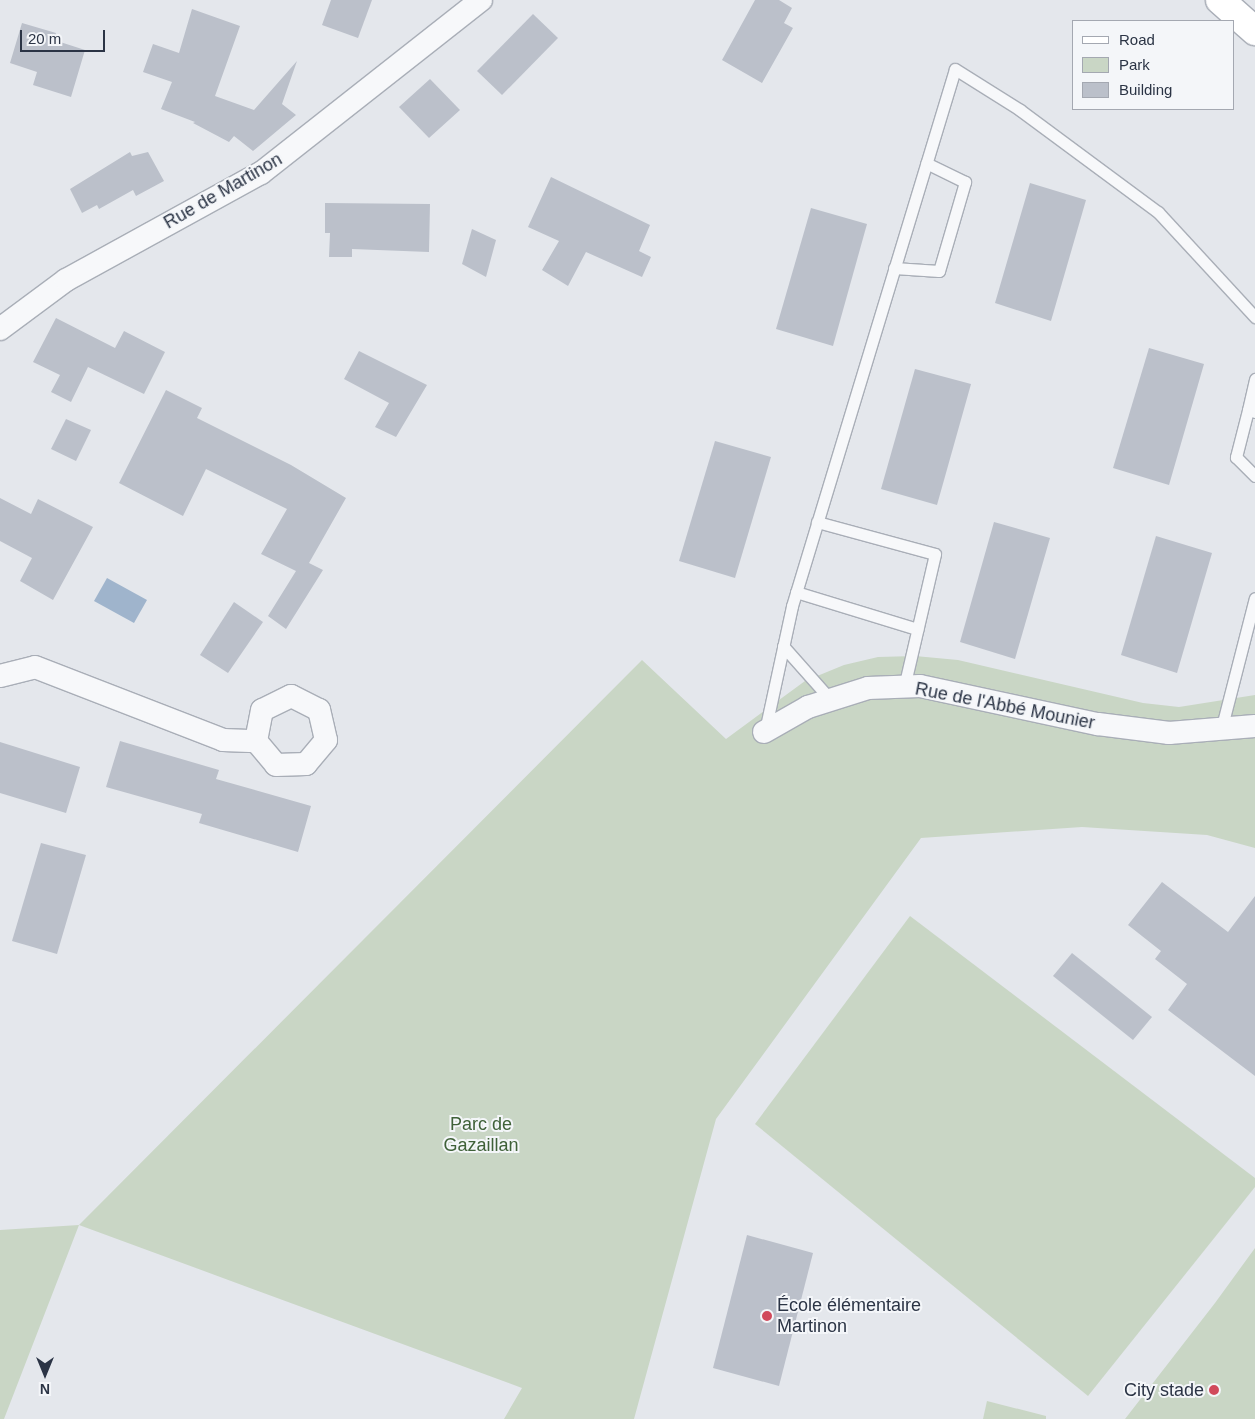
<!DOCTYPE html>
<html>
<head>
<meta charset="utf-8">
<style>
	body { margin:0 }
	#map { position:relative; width:1255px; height:1419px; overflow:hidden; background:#e4e7ec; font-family:Arial,sans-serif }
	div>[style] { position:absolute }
	.green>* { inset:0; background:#c9d6c5 }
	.water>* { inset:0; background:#9fb4cc }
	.building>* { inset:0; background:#bbc0ca }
	.roads { filter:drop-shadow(1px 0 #a9aeb7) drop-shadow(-1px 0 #a9aeb7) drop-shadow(0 1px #a9aeb7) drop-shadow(0 -1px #a9aeb7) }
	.lane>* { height:11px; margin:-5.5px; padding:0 5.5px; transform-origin:5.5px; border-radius:5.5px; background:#f7f8fa }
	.street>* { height:22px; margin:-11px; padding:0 11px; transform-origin:11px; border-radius:11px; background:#f7f8fa }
	.secondary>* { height:28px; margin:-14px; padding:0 14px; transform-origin:14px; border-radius:14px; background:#fff }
	.dots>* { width:14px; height:14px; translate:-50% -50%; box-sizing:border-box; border:2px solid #f4f6f9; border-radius:50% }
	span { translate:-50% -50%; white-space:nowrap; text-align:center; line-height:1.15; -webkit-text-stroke:4px #f4f6f9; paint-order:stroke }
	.street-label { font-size:18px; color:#2b3445 }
	.park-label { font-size:18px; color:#3f6138 }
	.poi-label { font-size:18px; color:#2b3445 }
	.left { translate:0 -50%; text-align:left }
	.right { translate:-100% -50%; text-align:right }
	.legend { position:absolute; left:1072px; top:20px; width:162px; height:90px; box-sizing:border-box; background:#f4f6f9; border:1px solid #a4a8b1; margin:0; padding:6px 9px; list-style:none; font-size:15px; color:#2b3445 }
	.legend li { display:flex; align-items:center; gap:10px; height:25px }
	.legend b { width:25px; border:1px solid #a4a8b1 }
	.north { position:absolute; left:20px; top:1349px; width:50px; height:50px; -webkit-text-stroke:4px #f4f6f9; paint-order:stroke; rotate:180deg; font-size:14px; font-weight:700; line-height:20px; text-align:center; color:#2b3445 }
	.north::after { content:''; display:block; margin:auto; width:18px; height:22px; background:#2b3445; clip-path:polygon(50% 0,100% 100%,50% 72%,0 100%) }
	.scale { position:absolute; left:20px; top:30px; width:85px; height:22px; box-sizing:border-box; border:2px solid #2b3445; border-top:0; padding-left:6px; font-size:15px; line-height:18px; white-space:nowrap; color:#2b3445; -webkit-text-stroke:4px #f4f6f9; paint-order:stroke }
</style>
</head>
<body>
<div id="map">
	<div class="green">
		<i style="clip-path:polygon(915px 656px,958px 660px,1143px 703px,1179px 707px,1255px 695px,1255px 848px,1207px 835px,1082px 827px,921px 838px,716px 1119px,634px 1419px,504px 1419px,522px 1388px,79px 1225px,4px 1419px,0 1419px,0 1230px,79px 1225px,642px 660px,726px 739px,805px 681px,844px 665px,878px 657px)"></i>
		<i style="clip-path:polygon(910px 916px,1255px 1178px,1255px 1187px,1088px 1396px,755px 1124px)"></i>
		<i style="clip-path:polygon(1255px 1248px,1255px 1419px,1125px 1419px,1215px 1303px)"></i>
		<i style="clip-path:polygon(987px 1401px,1046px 1416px,1046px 1419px,983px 1419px)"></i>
	</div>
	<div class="water">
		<i style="clip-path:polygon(107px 578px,147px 600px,134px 623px,94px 601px)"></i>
	</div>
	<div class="building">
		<i style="clip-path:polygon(331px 0,372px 0,358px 38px,322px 25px)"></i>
		<i style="clip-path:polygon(755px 0,779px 0,792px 8px,784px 23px,793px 28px,762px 83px,722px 60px)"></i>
		<i style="clip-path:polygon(192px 9px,240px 26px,215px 96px,254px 110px,297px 61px,282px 104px,296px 115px,253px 151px,234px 136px,229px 142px,193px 123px,195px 122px,161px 109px,172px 82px,143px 72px,153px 44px,179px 53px)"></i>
		<i style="clip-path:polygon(533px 14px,558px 38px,502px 95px,477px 71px)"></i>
		<i style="clip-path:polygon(22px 23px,56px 33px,54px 40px,85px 50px,71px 97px,33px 85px,37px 72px,10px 63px)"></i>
		<i style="clip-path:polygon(430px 79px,460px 110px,429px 138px,399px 107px)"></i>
		<i style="clip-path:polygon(130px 152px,132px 156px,148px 152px,164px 181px,136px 196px,133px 190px,99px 209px,97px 205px,82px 213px,70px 189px)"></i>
		<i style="clip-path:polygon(551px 177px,650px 225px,639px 251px,651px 257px,642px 277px,586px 252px,568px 286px,542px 270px,559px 241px,528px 227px)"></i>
		<i style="clip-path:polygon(1030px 183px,1086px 200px,1051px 321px,995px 303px)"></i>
		<i style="clip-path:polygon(325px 203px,430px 204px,429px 252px,352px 249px,352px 257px,329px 257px,330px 233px,325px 233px)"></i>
		<i style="clip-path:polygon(811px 208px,867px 224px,833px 346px,776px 329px)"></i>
		<i style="clip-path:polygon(472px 229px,496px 240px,486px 277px,462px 264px)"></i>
		<i style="clip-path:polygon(56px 318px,115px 348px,124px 331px,165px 352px,144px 394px,88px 367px,71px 402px,51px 392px,60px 375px,33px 362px)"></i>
		<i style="clip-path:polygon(1149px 348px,1204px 364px,1169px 485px,1113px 468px)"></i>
		<i style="clip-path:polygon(359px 351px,427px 385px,396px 437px,375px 427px,389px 403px,344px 379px)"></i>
		<i style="clip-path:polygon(915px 369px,971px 384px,937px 505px,881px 489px)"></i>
		<i style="clip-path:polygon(166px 390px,202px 408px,197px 418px,291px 465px,346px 498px,309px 563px,323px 570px,286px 629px,268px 616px,296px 571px,261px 554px,287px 509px,206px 469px,183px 516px,119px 483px)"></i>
		<i style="clip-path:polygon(66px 419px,91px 430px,76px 461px,51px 449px)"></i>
		<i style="clip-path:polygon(715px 441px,771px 457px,735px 578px,679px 561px)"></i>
		<i style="clip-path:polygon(0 498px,31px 514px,38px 499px,93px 527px,53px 600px,20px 581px,32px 558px,0 541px)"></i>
		<i style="clip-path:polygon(994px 522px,1050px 538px,1015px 659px,960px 642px)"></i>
		<i style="clip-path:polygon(1156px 536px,1212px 553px,1177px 673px,1121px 655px)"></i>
		<i style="clip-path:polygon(234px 602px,263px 622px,228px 673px,200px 655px)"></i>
		<i style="clip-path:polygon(120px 741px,219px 770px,216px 779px,311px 806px,298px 852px,199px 823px,202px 814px,106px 787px)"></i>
		<i style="clip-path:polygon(0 742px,80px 767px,66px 813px,0 793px)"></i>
		<i style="clip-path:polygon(41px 843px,86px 855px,57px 954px,12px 941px)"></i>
		<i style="clip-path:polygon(1162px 882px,1228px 932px,1255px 896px,1255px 1076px,1168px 1010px,1187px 984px,1155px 959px,1161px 951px,1128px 925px)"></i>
		<i style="clip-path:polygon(1072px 953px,1152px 1017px,1133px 1040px,1053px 976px)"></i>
		<i style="clip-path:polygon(747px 1235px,813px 1253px,779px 1386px,713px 1368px)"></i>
	</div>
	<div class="roads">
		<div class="lane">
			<i style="left:894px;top:268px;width:45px;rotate:3.8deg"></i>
			<i style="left:939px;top:271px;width:93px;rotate:-73.7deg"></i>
			<i style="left:965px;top:182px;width:43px;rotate:-154deg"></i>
			<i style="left:1248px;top:410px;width:32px;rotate:-77deg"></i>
			<i style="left:1255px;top:412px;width:7px;rotate:-164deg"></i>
			<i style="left:1248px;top:410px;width:49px;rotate:104.3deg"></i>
			<i style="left:1236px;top:457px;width:27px;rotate:45deg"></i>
			<i style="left:817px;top:522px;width:122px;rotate:15.2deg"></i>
			<i style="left:935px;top:554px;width:137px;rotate:103.1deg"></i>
			<i style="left:796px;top:592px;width:127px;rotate:17deg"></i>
			<i style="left:783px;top:646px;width:72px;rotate:48.4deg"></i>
			<i style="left:1221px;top:730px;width:136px;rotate:-75.6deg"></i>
			<i style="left:765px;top:731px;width:128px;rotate:-77.8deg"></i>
			<i style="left:792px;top:606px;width:561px;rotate:-73.11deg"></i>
			<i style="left:955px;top:69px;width:77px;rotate:32.2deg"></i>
			<i style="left:1020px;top:110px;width:172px;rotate:36.5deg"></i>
			<i style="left:1158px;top:212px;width:143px;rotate:47.3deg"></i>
		</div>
		<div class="street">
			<i style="left:0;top:329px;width:82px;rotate:-36.6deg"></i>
			<i style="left:66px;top:280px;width:222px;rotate:-28.8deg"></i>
			<i style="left:261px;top:173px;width:280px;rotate:-38.2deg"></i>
			<i style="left:0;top:676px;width:36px;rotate:-14deg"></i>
			<i style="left:35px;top:667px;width:202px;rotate:21.2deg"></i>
			<i style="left:223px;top:740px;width:33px;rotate:2deg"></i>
			<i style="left:256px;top:741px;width:31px;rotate:50deg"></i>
			<i style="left:276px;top:765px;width:30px;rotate:-2deg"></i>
			<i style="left:306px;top:764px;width:31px;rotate:-50deg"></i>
			<i style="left:326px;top:740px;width:31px;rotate:-103deg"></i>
			<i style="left:319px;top:710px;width:31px;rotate:-153deg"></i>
			<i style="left:291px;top:696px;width:32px;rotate:154deg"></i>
			<i style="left:262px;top:710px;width:32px;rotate:101deg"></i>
			<i style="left:764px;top:732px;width:51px;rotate:-29.6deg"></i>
			<i style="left:808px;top:707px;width:63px;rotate:-17.6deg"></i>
			<i style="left:868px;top:688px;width:52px;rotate:-2.2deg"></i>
			<i style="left:920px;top:686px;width:182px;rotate:12.1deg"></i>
			<i style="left:1098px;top:724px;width:72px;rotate:7.2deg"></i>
			<i style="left:1169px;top:733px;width:86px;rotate:-4.7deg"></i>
		</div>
		<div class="secondary">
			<i style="left:1220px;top:0;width:47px;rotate:41.5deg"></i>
		</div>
	</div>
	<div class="dots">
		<i style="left:767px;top:1316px;background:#d1495b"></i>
		<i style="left:1214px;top:1390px;background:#d1495b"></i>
	</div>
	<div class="street-label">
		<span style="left:223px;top:191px;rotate:-30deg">Rue de Martinon</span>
		<span style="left:1005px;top:706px;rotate:11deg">Rue de l'Abbé Mounier</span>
	</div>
	<div class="park-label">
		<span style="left:481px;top:1135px">Parc de<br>Gazaillan</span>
	</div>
	<div class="poi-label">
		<span class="left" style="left:777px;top:1316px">École élémentaire<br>Martinon</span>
		<span class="right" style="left:1204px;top:1390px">City stade</span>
	</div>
	<ul class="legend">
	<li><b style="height:6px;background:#fff"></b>Road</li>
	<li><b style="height:14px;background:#c9d6c5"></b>Park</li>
	<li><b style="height:14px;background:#bbc0ca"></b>Building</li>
	</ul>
	<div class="north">N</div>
	<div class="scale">20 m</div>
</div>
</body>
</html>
